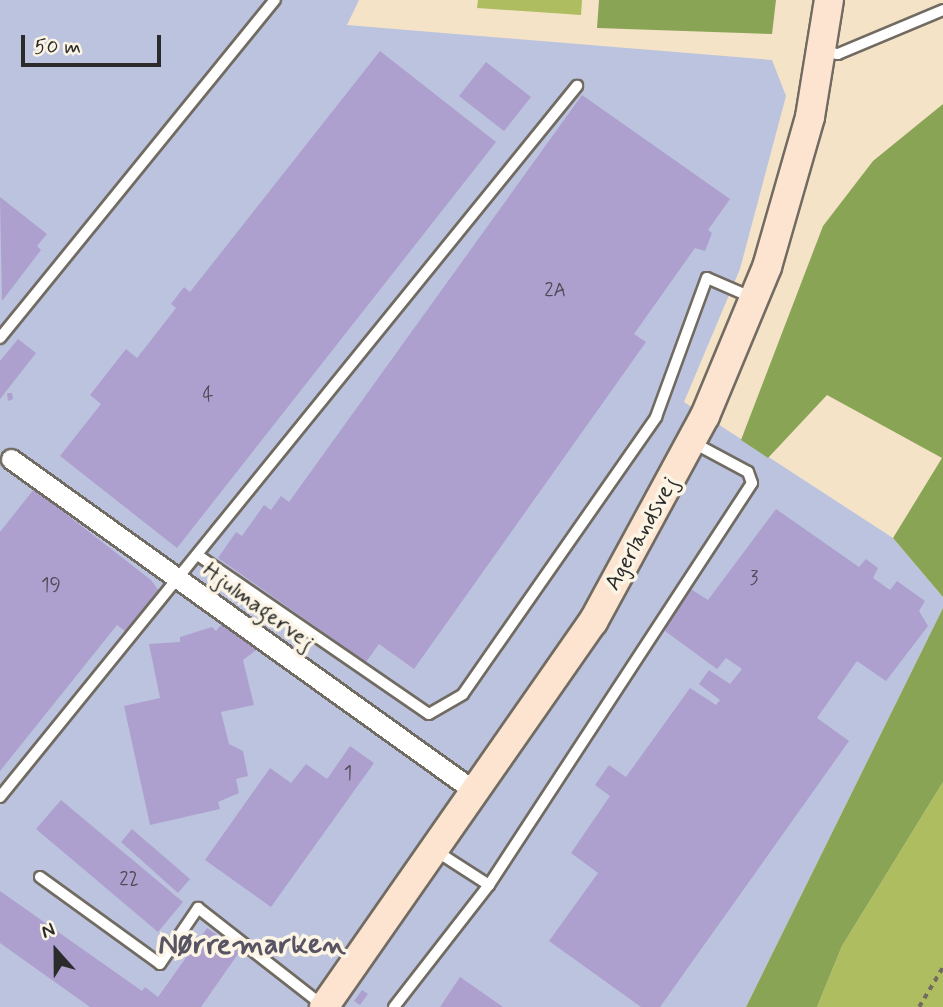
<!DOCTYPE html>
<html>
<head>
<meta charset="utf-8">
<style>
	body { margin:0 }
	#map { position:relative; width:943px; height:1007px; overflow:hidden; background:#f4e3c7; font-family:Mynerve,sans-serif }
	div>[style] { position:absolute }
	.industrial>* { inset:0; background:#bcc3de }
	.green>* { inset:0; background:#adbd60 }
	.forest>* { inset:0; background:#8aa456 }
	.building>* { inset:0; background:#ada0ce }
	.path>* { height:3.5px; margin-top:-1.75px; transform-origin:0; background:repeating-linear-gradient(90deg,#716b62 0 5px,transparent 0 10px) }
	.roads { filter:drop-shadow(2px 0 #716b62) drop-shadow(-2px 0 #716b62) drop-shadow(0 2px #716b62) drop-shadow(0 -2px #716b62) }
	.lane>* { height:10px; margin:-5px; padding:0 5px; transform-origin:5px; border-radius:5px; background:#fff }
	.street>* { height:19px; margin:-9.5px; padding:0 9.5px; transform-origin:9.5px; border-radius:9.5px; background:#fff }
	.secondary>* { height:28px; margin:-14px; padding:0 14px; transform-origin:14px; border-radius:14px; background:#fde4d1 }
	span { translate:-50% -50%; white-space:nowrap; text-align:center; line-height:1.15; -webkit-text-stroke:7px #fcf5e5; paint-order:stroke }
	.number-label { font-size:19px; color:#4c4854 }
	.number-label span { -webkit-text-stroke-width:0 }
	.street-label { font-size:23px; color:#2b2b2b }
	.district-label { font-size:30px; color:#585464; font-weight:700 }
	.north { position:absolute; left:21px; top:916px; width:70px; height:70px; -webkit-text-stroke:5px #fcf5e5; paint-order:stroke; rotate:339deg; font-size:19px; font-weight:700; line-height:28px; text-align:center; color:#2b2b2b }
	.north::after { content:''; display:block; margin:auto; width:24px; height:32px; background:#2b2b2b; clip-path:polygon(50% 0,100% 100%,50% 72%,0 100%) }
	.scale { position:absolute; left:21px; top:35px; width:140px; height:32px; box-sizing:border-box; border:4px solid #2b2b2b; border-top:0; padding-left:9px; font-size:21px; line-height:24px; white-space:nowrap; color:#2b2b2b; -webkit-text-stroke:5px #fcf5e5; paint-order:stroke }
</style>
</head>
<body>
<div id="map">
	<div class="industrial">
		<i style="clip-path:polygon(0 0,359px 0,347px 25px,772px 60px,786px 96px,740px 269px,684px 402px,893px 538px,943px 597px,943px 608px,746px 1007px,0 1007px)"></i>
	</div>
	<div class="green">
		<i style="clip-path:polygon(478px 0,582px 0,581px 15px,477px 8px)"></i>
		<i style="clip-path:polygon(943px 782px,943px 1007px,817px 1007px,842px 946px)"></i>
	</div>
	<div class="forest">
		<i style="clip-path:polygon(599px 0,776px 0,772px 34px,597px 28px)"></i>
		<i style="clip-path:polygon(943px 104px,943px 597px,893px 538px,942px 458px,827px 395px,768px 458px,741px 440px,823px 226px,873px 161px)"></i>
		<i style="clip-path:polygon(943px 608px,943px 782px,842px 946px,817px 1007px,746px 1007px)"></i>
	</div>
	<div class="building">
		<i style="clip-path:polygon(380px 51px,496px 142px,177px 548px,60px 456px,101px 404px,90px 395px,126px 349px,137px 358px,176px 308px,171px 304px,184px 287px,190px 292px)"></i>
		<i style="clip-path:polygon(486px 62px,531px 97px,504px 131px,459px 96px)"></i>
		<i style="clip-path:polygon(582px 95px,730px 199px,708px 230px,712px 233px,705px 251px,695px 248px,634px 334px,646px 342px,414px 669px,379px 644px,366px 662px,218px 558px,236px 532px,242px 536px,264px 505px,271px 510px,281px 496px,289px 502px)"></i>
		<i style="clip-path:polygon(0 197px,47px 234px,37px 246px,41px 250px,2px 301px)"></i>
		<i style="clip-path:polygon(18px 339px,36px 353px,0 399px,0 361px)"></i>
		<i style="clip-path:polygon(7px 393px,12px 393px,13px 399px,8px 401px)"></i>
		<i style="clip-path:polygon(34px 489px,151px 580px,162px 595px,130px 635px,117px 625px,0 771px,0 532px)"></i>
		<i style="clip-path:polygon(776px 509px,859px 567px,866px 559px,878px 568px,873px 578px,890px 590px,897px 581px,925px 601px,919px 611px,928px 626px,886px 681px,857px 661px,817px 718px,849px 741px,660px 1007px,641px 1007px,549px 941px,598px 873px,571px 853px,610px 796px,595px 785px,609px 765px,626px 777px,690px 688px,716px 705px,720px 700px,699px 684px,709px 670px,730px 684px,742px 669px,726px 658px,717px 669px,665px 631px,670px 614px,689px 588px,708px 600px)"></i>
		<i style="clip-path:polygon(224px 621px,259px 648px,243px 660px,254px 705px,221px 712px,229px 744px,243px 751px,248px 776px,236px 779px,239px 793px,218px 802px,220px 809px,150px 825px,124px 706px,160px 698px,149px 644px,180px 642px,180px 637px,212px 627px,216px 631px)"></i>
		<i style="clip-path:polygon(350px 746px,374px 763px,271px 907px,205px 860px,270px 768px,291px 783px,306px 764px,327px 779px)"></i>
		<i style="clip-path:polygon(61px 800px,183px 902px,158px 932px,36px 829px)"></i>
		<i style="clip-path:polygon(132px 829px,190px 879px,178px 893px,121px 842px)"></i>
		<i style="clip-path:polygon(0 891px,142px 991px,145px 987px,158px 997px,207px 928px,240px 951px,201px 1007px,90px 1007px,0 943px)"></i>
		<i style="clip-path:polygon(460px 977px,503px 1007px,440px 1007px)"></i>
		<i style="clip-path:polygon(362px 990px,368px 994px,360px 1005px,354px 1001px)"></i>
	</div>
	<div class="path">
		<i style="left:919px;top:1007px;width:47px;rotate:-59deg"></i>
	</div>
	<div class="roads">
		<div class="lane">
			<i style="left:822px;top:51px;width:16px;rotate:11deg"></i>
			<i style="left:838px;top:54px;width:114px;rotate:-22.7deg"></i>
			<i style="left:0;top:338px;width:436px;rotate:-50.9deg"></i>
			<i style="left:199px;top:556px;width:279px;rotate:34.5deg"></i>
			<i style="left:429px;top:714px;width:39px;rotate:-30deg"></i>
			<i style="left:463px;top:694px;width:338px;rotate:-55.1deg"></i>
			<i style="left:656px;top:417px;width:148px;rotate:-69.9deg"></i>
			<i style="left:707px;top:278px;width:50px;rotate:23.5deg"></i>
			<i style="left:0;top:797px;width:916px;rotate:-50.94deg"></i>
			<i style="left:436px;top:851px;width:63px;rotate:32.7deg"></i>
			<i style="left:40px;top:877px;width:148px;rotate:35.9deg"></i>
			<i style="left:160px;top:964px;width:68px;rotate:-55.8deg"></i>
			<i style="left:198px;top:908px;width:157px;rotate:38deg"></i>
			<i style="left:394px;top:1007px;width:155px;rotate:-52.1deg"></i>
			<i style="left:489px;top:885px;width:480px;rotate:-56.8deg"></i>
			<i style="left:752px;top:483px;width:12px;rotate:-110deg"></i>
			<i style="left:748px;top:472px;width:64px;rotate:-151.8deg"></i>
		</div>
		<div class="street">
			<i style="left:11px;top:459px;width:573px;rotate:35.63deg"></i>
		</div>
		<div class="secondary">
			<i style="left:324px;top:1007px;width:470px;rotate:-55.1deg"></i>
			<i style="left:593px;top:622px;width:234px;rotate:-61.5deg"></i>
			<i style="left:705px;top:416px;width:161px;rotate:-67.4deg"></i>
			<i style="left:767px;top:267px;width:156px;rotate:-74deg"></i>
			<i style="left:810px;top:117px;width:119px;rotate:-80.8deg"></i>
		</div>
	</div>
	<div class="number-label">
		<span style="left:555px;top:291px">2A</span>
		<span style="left:208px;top:396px">4</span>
		<span style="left:754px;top:579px">3</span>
		<span style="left:51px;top:586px">19</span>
		<span style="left:348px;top:774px">1</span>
		<span style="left:129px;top:880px">22</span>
	</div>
	<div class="street-label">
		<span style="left:642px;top:534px;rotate:-61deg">Agerlandsvej</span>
		<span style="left:258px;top:607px;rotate:36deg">Hjulmagervej</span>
	</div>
	<div class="district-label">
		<span style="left:252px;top:945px">Nørremarken</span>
	</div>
	<div class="north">N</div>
	<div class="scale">50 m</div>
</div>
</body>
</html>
